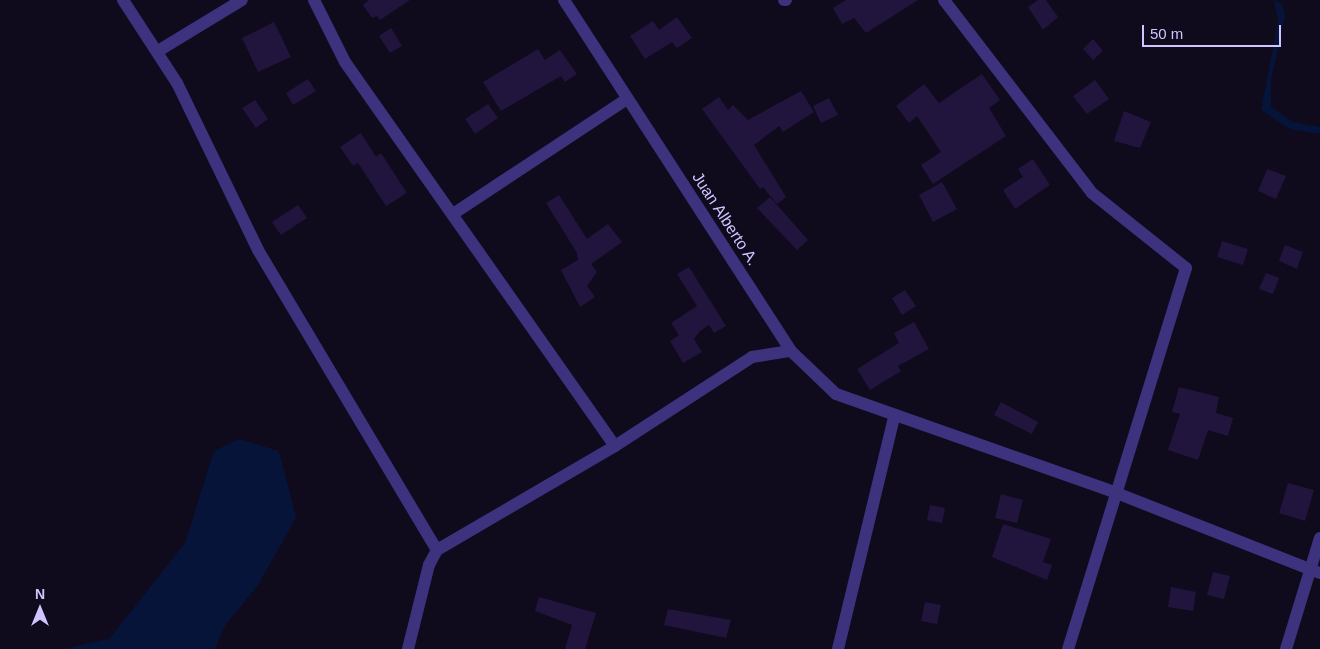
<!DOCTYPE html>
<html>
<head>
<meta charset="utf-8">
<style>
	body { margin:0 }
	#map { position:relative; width:1320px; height:649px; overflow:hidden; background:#0f0a1c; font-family:Arial,sans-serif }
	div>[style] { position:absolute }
	.water>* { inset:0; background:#061439 }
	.building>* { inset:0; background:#21153e }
	.street>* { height:12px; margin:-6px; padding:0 6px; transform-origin:6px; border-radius:6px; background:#3c327e }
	span { translate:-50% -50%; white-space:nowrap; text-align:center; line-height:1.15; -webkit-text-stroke:4.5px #0f0a1c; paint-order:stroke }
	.street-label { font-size:16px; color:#d1c5ff }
	.north { position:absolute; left:15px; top:584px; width:50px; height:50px; -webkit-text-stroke:4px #0f0a1c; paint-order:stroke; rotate:0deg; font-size:14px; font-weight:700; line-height:20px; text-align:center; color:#d1c5ff }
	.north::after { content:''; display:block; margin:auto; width:18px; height:22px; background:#d1c5ff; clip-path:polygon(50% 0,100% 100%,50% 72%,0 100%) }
	.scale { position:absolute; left:1142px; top:25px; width:139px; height:22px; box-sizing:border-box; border:2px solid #d1c5ff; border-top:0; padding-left:6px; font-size:15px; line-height:18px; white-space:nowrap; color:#d1c5ff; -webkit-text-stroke:4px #0f0a1c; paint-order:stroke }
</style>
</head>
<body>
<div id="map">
	<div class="water">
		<i style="clip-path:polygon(1274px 0,1283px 5px,1285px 15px,1271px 81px,1271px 107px,1293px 122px,1320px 127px,1320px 134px,1290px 129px,1261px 110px,1278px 21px)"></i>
		<i style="clip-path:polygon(239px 439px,279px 451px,296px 518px,258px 585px,224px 627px,215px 649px,62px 649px,109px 639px,185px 543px,214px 451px)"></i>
	</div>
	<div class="building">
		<i style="clip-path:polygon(369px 0,410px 0,380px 20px,377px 16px,372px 18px,363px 5px)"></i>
		<i style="clip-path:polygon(846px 0,918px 0,866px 33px,854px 18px,842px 24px,833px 8px)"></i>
		<i style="clip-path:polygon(1038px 0,1046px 0,1058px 17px,1043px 30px,1028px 7px)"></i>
		<i style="clip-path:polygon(677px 17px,692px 38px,677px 48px,672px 42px,645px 59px,630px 36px,653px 21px,659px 30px)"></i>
		<i style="clip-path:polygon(274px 22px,291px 57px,258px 72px,242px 38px)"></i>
		<i style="clip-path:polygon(391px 28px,402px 46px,390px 53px,379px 36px)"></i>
		<i style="clip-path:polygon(1093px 39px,1103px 51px,1093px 60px,1083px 49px)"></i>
		<i style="clip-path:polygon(538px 49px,545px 60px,560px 50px,577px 74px,565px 82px,561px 76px,501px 111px,483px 82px)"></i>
		<i style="clip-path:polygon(982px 74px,1000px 100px,989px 108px,1006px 136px,933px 184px,921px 165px,941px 152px,917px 116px,909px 123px,896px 106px,924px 84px,939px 103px)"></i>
		<i style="clip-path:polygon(308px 79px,316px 91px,293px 105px,286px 93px)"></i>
		<i style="clip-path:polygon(1095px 80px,1109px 99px,1087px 114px,1073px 96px)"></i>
		<i style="clip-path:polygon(801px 91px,814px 112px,783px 132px,779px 126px,754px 145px,786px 197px,777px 204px,763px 187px,760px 189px,702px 109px,719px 97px,728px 110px,733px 105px,748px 120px)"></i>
		<i style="clip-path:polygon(829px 98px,838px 115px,821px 123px,813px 106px)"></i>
		<i style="clip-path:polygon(255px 100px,268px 119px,256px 128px,242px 108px)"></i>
		<i style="clip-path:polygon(488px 104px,498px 118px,475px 134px,465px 119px)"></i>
		<i style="clip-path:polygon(1124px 111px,1151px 122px,1140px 148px,1114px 141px)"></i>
		<i style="clip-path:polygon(361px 133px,376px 157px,381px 153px,407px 193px,386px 206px,358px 163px,353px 166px,340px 147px)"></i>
		<i style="clip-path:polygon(1033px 159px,1050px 185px,1015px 209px,1003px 190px,1023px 177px,1018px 169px)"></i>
		<i style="clip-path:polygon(1267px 169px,1286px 176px,1276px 199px,1258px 191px)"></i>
		<i style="clip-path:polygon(942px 182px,957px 209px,933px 222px,919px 195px)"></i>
		<i style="clip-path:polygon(559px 195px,587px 239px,608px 224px,622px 242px,591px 264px,597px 272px,587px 286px,595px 297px,580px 307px,561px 270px,578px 260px,577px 253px,546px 203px)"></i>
		<i style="clip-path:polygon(770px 197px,808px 240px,797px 250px,757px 208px)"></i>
		<i style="clip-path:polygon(298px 205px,307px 218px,281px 235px,272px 222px)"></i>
		<i style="clip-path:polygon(1222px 241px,1248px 249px,1243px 265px,1217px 257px)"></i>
		<i style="clip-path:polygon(1285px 245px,1303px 252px,1297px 269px,1279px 261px)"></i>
		<i style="clip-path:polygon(689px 267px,726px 326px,714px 333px,709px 325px,700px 331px,694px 339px,702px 352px,683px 363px,670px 341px,679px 335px,671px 323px,697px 306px,677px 274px)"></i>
		<i style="clip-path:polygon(1266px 273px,1279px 278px,1273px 294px,1259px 289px)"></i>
		<i style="clip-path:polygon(905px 290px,916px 306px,902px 315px,892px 298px)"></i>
		<i style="clip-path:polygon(914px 322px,929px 349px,898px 366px,901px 371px,870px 390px,857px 369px,899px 343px,894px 333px)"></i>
		<i style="clip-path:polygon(1179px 387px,1219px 397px,1216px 413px,1233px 418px,1228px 436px,1208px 430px,1198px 460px,1168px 450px,1180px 414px,1172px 412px)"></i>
		<i style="clip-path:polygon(1001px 402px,1038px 422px,1032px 434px,994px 415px)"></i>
		<i style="clip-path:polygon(1288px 483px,1314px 490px,1305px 521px,1279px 513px)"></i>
		<i style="clip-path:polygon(1001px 494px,1023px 500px,1017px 523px,995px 518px)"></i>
		<i style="clip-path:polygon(930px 505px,945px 508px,942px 523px,927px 520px)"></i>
		<i style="clip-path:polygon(1003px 524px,1051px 539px,1043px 562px,1052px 565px,1047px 580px,992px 557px)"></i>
		<i style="clip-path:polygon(1213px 572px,1230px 576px,1224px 599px,1207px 595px)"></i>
		<i style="clip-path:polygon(1171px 587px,1196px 592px,1193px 611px,1168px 607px)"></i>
		<i style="clip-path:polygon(539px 597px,596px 613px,585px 649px,565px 649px,572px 625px,535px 611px)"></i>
		<i style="clip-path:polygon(925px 602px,941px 605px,937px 624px,921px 621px)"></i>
		<i style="clip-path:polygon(668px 609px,731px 620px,726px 638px,664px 625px)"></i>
	</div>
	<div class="street">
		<i style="left:123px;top:0;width:99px;rotate:57deg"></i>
		<i style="left:177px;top:83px;width:186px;rotate:64.1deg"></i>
		<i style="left:258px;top:250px;width:349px;rotate:59.2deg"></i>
		<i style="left:314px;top:0;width:69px;rotate:63.4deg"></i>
		<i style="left:345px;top:62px;width:469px;rotate:54.9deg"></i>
		<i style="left:564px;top:0;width:418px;rotate:57.1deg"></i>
		<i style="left:791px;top:351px;width:62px;rotate:43.7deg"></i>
		<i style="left:836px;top:394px;width:295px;rotate:19.4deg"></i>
		<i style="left:1114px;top:492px;width:221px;rotate:21.5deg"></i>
		<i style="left:784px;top:0;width:2px"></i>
		<i style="left:944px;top:0;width:243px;rotate:52.5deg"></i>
		<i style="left:1092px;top:193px;width:120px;rotate:38.6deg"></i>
		<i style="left:1186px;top:268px;width:399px;rotate:107.2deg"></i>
		<i style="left:158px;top:51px;width:98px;rotate:-31.3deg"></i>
		<i style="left:453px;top:214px;width:209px;rotate:-33.5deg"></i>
		<i style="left:408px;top:649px;width:87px;rotate:-76deg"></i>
		<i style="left:429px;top:565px;width:17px;rotate:-62deg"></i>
		<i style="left:437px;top:550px;width:206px;rotate:-30.3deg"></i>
		<i style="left:615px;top:446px;width:163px;rotate:-33deg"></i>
		<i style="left:752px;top:357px;width:39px;rotate:-9deg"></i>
		<i style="left:838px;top:649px;width:238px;rotate:-76.4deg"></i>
		<i style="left:1286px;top:649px;width:116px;rotate:-73deg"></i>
	</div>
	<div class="street-label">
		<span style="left:725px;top:219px;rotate:57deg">Juan Alberto A.</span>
	</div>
	<div class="north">N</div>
	<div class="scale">50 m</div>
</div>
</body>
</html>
